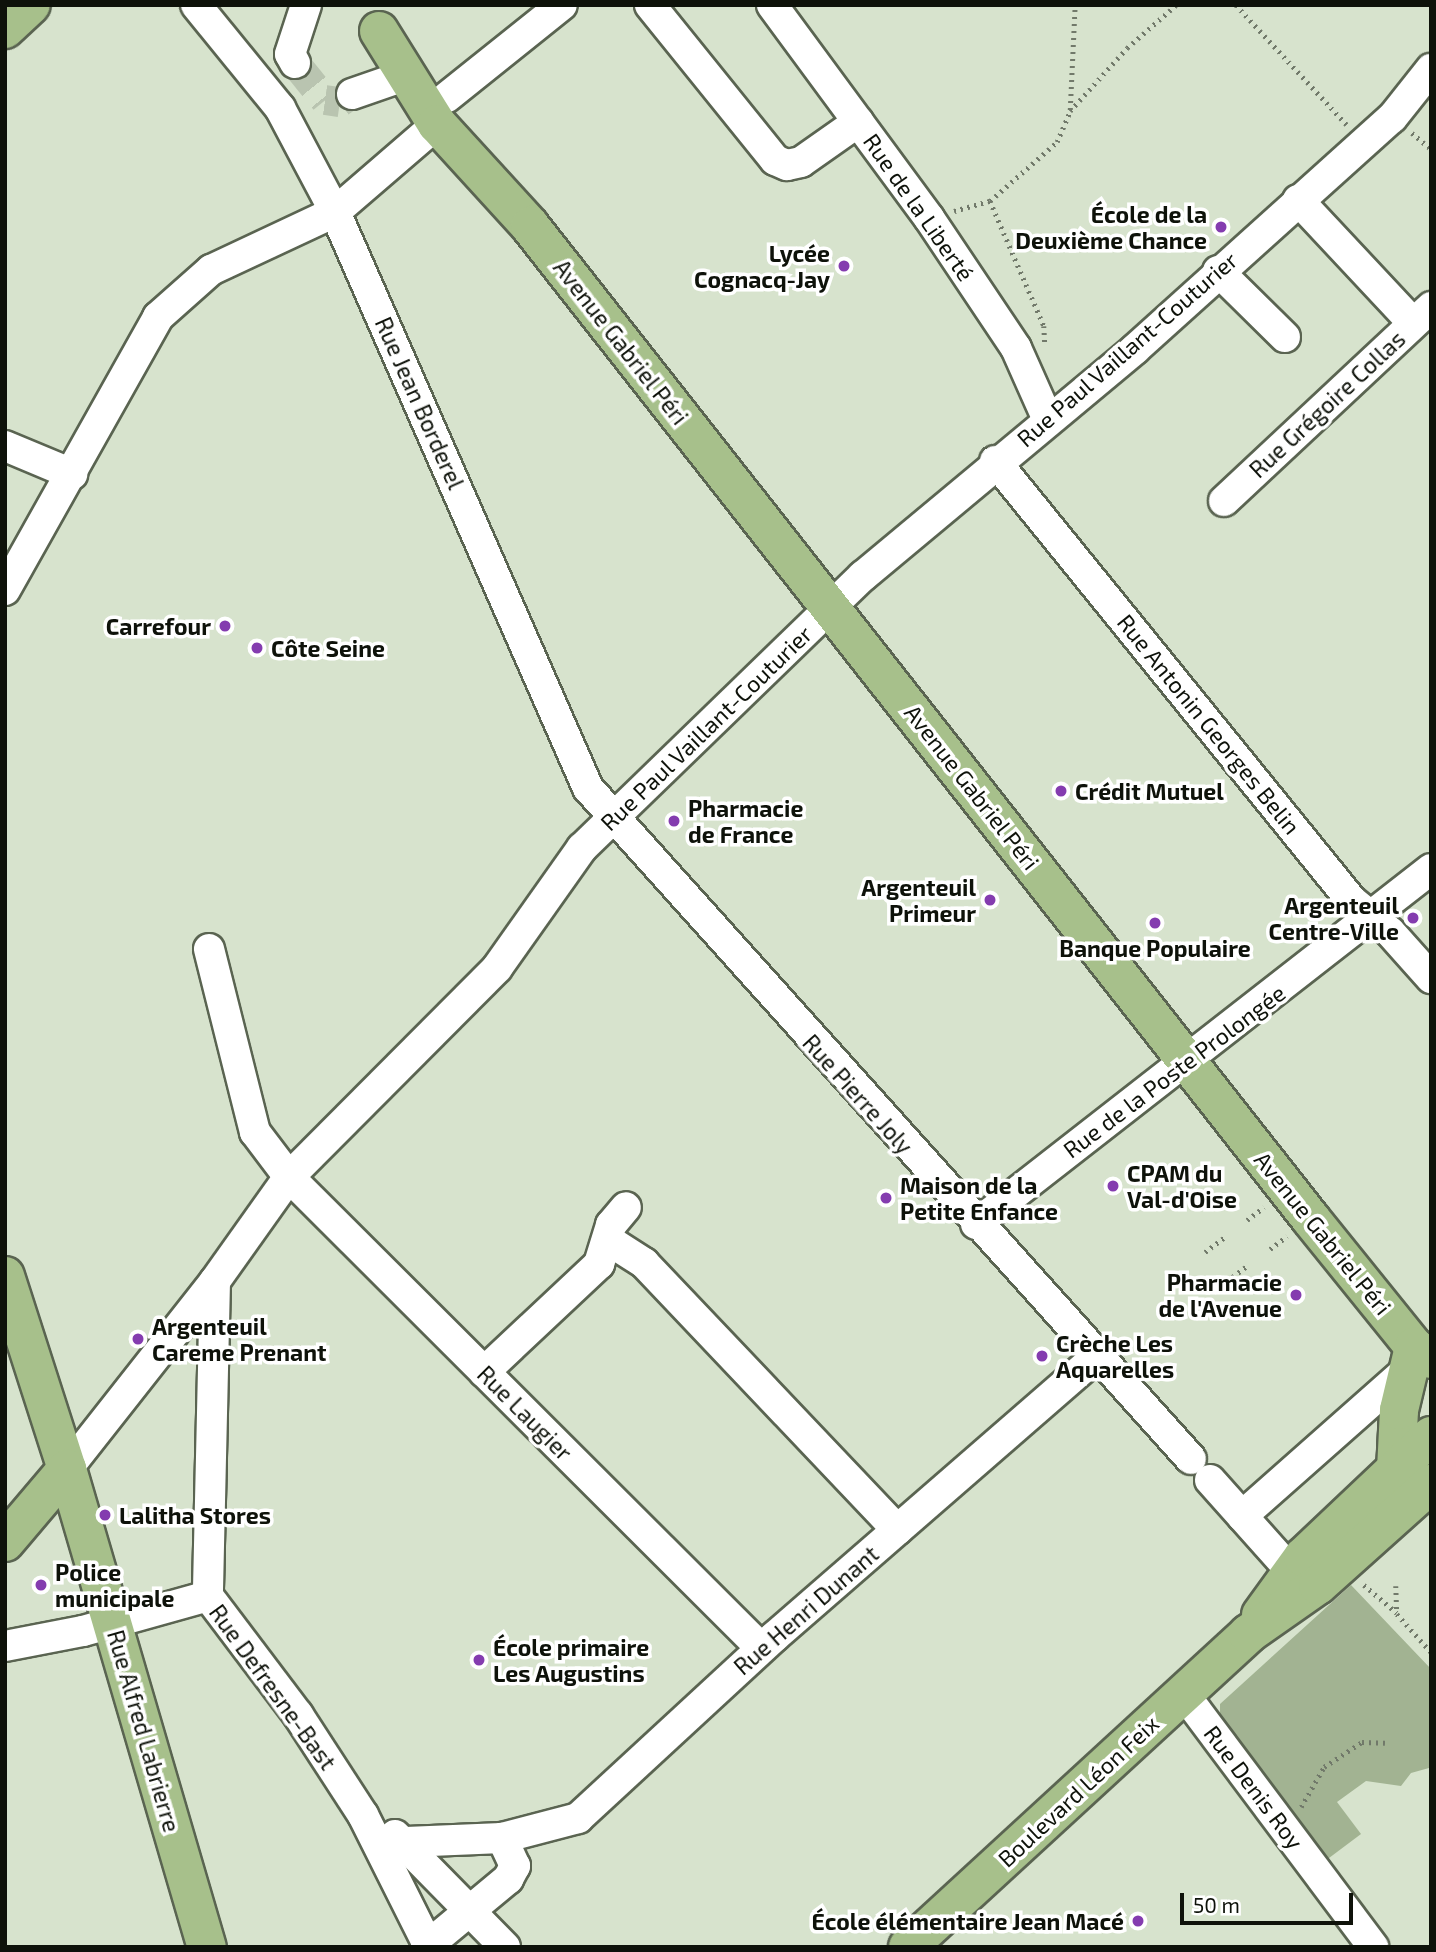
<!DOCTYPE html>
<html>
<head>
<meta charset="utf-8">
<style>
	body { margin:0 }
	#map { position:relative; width:1436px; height:1952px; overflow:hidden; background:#d7e3cd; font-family:"Exo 2",sans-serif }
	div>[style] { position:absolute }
	.green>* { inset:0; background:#a2b392 }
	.minor-tunnel>* { height:30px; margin-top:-15px; transform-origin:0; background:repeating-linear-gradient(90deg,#b9c4b0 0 30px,transparent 0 45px) }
	.path>* { height:4.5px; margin-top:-2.25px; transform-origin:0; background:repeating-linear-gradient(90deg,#71796a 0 2px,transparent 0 7px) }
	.roads { filter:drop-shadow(2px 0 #5a6451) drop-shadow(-2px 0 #5a6451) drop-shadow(0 2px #5a6451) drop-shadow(0 -2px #5a6451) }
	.minor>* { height:30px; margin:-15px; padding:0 15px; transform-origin:15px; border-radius:15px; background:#fff }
	.major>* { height:38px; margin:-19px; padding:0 19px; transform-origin:19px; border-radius:19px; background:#a7c08b }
	.dots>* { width:19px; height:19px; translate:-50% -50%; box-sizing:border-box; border:4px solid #fff; border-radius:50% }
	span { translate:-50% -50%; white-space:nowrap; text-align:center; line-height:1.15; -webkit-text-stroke:7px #fff; paint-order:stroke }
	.street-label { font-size:23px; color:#0e120a }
	.poi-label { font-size:23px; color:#0e120a; font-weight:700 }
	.right { translate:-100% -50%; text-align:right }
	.left { translate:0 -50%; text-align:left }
	.frame { position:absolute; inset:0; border:7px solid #0e120a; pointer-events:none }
	.scale { position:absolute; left:1180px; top:1893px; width:173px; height:32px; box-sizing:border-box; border:4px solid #0e120a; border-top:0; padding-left:9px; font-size:21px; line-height:24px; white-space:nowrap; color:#0e120a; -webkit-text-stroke:5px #fff; paint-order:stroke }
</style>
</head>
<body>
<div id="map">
	<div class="green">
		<i style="clip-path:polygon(1351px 1585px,1431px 1669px,1431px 1756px,1429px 1768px,1411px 1773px,1401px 1786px,1366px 1781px,1337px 1802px,1361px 1834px,1325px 1861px,1220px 1721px,1220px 1704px)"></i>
	</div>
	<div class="minor-tunnel">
		<i style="left:295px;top:63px;width:48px;rotate:51deg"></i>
		<i style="left:325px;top:100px;width:15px;rotate:8deg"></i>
		<i style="left:340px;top:102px;width:14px;rotate:-34deg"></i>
	</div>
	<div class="path">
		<i style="left:1236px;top:5px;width:163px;rotate:47.2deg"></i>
		<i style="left:1070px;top:110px;width:105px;rotate:-87.3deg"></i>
		<i style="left:1412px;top:133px;width:25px;rotate:40deg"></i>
		<i style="left:990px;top:201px;width:136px;rotate:66.6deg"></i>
		<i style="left:1044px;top:326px;width:20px;rotate:87deg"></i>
		<i style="left:954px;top:211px;width:37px;rotate:-16deg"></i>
		<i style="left:990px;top:201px;width:89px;rotate:-41.4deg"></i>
		<i style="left:1057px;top:142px;width:34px;rotate:-67deg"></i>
		<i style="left:1070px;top:111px;width:85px;rotate:-47.9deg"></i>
		<i style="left:1127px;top:48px;width:65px;rotate:-41.3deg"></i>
		<i style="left:1247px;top:1220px;width:21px;rotate:-37deg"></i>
		<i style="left:1270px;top:1249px;width:21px;rotate:-37deg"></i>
		<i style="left:1205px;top:1252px;width:26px;rotate:-37deg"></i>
		<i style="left:1227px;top:1281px;width:26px;rotate:-37deg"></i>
		<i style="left:1364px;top:1585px;width:43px;rotate:40.3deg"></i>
		<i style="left:1396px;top:1586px;width:28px;rotate:88deg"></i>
		<i style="left:1397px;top:1614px;width:51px;rotate:48.2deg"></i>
		<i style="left:1301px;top:1807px;width:46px;rotate:-60.1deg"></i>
		<i style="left:1324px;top:1767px;width:45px;rotate:-33.3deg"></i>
		<i style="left:1362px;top:1742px;width:23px;rotate:2deg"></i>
	</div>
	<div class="roads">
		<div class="minor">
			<i style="left:196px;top:5px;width:133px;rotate:50.8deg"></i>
			<i style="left:280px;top:108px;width:118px;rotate:62.1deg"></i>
			<i style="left:335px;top:212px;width:629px;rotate:66.29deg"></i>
			<i style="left:588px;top:788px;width:902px;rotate:48.06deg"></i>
			<i style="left:650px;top:5px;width:199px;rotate:51.1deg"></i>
			<i style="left:775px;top:160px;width:13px;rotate:23deg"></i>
			<i style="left:787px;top:165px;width:14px;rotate:-12deg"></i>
			<i style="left:801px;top:162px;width:70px;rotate:-35.1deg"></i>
			<i style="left:772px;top:5px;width:265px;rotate:53.6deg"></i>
			<i style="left:929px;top:218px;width:156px;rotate:56.2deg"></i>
			<i style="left:1016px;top:348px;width:79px;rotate:66deg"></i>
			<i style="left:295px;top:63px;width:10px;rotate:-119deg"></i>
			<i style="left:290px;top:54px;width:52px;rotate:-71.9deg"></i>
			<i style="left:352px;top:94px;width:55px;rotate:-19.1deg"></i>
			<i style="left:447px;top:97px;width:147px;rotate:-38.7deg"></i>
			<i style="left:1298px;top:200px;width:168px;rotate:46.9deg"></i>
			<i style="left:1218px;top:271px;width:94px;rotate:44.6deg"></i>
			<i style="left:5px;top:446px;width:73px;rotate:22.7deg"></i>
			<i style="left:995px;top:461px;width:565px;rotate:50.96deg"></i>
			<i style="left:1351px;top:900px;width:50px;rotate:39.4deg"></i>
			<i style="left:1390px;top:932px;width:62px;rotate:48.3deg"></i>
			<i style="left:1224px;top:501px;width:284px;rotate:-43.1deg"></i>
			<i style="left:5px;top:590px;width:313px;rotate:-60.7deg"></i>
			<i style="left:158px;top:317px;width:71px;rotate:-41.6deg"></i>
			<i style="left:211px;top:270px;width:137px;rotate:-25.1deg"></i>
			<i style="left:335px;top:212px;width:135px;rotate:-40.8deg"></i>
			<i style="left:209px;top:949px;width:189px;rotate:75.9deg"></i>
			<i style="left:255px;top:1132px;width:56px;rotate:52.9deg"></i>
			<i style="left:289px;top:1177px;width:667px;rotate:44.94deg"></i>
			<i style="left:976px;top:1224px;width:577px;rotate:-37.96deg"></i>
			<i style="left:608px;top:1240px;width:43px;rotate:32.6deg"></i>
			<i style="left:644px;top:1263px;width:368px;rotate:46.5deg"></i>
			<i style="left:215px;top:1281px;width:315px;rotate:91.3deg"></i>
			<i style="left:208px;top:1596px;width:149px;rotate:52.9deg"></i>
			<i style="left:298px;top:1715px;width:119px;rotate:57deg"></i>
			<i style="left:363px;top:1815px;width:143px;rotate:63.4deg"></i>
			<i style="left:484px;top:1372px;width:158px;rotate:-43.2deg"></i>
			<i style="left:599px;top:1264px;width:41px;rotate:-72.9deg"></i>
			<i style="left:611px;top:1225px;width:23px;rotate:-50deg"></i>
			<i style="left:67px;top:1469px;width:239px;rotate:-51.8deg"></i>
			<i style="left:215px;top:1281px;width:128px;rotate:-54.6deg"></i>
			<i style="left:289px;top:1177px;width:295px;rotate:-45.1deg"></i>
			<i style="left:497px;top:968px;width:147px;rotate:-54.7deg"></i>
			<i style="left:582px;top:848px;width:391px;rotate:-44.1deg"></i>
			<i style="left:863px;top:576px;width:354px;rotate:-39.8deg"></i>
			<i style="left:1135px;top:349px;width:346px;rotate:-42deg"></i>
			<i style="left:1392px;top:118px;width:63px;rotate:-51.5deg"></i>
			<i style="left:1210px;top:1480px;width:122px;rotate:48.3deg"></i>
			<i style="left:1242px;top:1516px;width:223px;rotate:-41.5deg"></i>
			<i style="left:5px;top:1646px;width:79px;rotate:-10.9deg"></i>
			<i style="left:83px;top:1631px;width:130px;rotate:-15.6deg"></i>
			<i style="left:1184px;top:1694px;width:316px;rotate:53.2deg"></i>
			<i style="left:395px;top:1835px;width:157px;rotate:45.5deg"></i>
			<i style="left:406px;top:1842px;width:96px;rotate:-2.4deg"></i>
			<i style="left:502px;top:1838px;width:79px;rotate:-14.7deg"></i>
			<i style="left:578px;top:1818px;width:267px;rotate:-42.7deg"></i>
			<i style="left:774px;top:1637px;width:430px;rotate:-41deg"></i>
			<i style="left:426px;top:1947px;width:107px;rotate:-39.7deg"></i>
			<i style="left:508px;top:1879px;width:15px;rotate:-62deg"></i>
			<i style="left:515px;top:1866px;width:31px;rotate:-115deg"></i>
		</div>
		<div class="major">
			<i style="left:5px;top:29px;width:35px;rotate:-43deg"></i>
			<i style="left:379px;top:31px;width:110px;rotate:58.1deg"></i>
			<i style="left:437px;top:124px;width:138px;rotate:47.6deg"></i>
			<i style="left:530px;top:226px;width:1262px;rotate:51.82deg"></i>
			<i style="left:1310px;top:1218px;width:166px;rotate:51.1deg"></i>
			<i style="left:1414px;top:1347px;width:21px;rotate:35deg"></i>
			<i style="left:5px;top:1276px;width:203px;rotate:72.2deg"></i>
			<i style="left:67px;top:1469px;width:498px;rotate:73.7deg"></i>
			<i style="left:1396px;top:1470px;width:60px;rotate:-87.1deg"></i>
			<i style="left:1399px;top:1410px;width:65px;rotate:-76.6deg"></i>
			<i style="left:5px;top:1542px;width:96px;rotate:-49.7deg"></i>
			<i style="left:1261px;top:1615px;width:72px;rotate:-54.1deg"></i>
			<i style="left:1303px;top:1557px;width:176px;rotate:-43.4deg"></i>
			<i style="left:908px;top:1947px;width:462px;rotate:-42.6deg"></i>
			<i style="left:1248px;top:1634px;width:85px;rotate:-35deg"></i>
			<i style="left:1318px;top:1585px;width:152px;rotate:-41.8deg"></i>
		</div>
	</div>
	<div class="dots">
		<i style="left:1221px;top:227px;background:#843caf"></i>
		<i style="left:844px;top:266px;background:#843caf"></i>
		<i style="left:225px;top:626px;background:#843caf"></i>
		<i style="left:257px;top:648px;background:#843caf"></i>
		<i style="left:1061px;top:791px;background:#843caf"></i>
		<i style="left:674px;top:821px;background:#843caf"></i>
		<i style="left:990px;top:900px;background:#843caf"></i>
		<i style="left:1413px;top:918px;background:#843caf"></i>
		<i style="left:1155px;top:923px;background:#843caf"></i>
		<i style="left:1113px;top:1186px;background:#843caf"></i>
		<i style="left:886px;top:1198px;background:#843caf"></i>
		<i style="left:1296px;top:1295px;background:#843caf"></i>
		<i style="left:138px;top:1339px;background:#843caf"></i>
		<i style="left:1042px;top:1356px;background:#843caf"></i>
		<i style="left:105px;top:1515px;background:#843caf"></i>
		<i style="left:41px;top:1585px;background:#843caf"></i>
		<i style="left:479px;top:1660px;background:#843caf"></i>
		<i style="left:1138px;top:1921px;background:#843caf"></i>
	</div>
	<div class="street-label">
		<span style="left:919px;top:207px;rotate:55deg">Rue de la Liberté</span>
		<span style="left:621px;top:342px;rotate:52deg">Avenue Gabriel Péri</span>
		<span style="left:1127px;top:349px;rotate:-41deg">Rue Paul Vaillant-Couturier</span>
		<span style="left:420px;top:403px;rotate:66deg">Rue Jean Borderel</span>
		<span style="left:1327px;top:404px;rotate:-43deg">Rue Grégoire Collas</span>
		<span style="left:1209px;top:724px;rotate:51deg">Rue Antonin Georges Belin</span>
		<span style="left:706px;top:728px;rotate:-44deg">Rue Paul Vaillant-Couturier</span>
		<span style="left:972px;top:787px;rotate:52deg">Avenue Gabriel Péri</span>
		<span style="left:1174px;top:1071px;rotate:-37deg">Rue de la Poste Prolongée</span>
		<span style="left:858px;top:1094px;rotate:48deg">Rue Pierre Joly</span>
		<span style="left:1323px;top:1233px;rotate:51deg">Avenue Gabriel Péri</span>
		<span style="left:525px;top:1413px;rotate:45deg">Rue Laugier</span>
		<span style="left:806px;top:1610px;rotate:-41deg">Rue Henri Dunant</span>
		<span style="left:273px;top:1687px;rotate:54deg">Rue Defresne-Bast</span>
		<span style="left:144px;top:1731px;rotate:74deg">Rue Alfred Labrierre</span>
		<span style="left:1254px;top:1787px;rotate:53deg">Rue Denis Roy</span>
		<span style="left:1078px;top:1791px;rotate:-43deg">Boulevard Léon Feix</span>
	</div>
	<div class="poi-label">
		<span class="right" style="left:1207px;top:227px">École de la<br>Deuxième Chance</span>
		<span class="right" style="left:830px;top:266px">Lycée<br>Cognacq-Jay</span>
		<span class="right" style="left:211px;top:626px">Carrefour</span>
		<span class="left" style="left:271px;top:648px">Côte Seine</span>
		<span class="left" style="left:1075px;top:791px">Crédit Mutuel</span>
		<span class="left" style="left:688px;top:821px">Pharmacie<br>de France</span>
		<span class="right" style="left:976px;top:900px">Argenteuil<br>Primeur</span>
		<span class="right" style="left:1399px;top:918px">Argenteuil<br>Centre-Ville</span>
		<span style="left:1155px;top:948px">Banque Populaire</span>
		<span class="left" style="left:1127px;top:1186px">CPAM du<br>Val-d'Oise</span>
		<span class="left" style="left:900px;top:1198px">Maison de la<br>Petite Enfance</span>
		<span class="right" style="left:1282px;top:1295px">Pharmacie<br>de l'Avenue</span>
		<span class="left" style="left:152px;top:1339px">Argenteuil<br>Careme Prenant</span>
		<span class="left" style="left:1056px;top:1356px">Crèche Les<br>Aquarelles</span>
		<span class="left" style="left:119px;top:1515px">Lalitha Stores</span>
		<span class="left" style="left:55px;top:1585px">Police<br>municipale</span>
		<span class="left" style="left:493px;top:1660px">École primaire<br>Les Augustins</span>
		<span class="right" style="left:1124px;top:1921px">École élémentaire Jean Macé</span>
	</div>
	<div class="frame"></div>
	<div class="scale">50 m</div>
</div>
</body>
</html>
